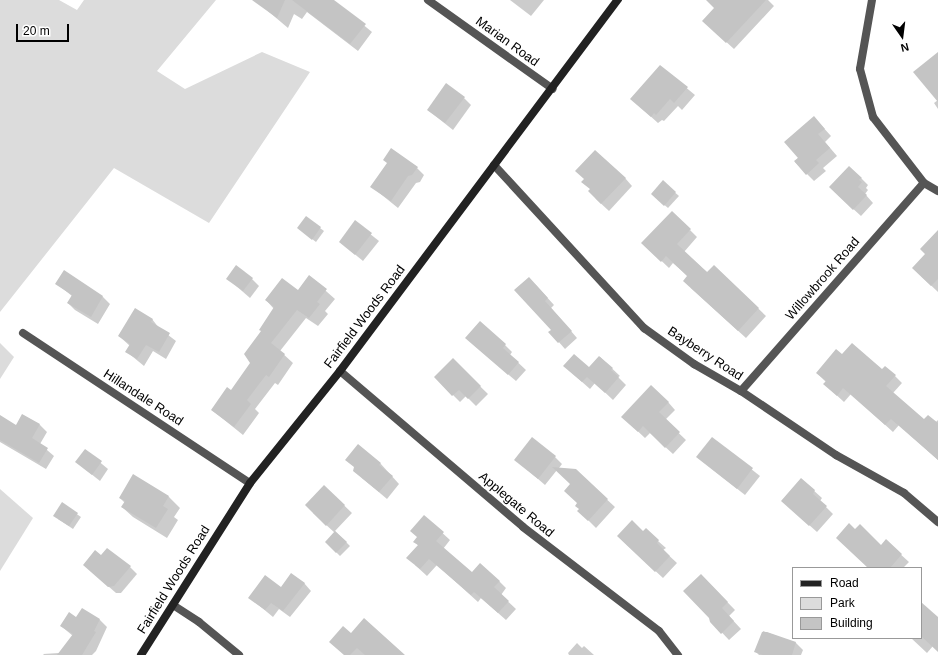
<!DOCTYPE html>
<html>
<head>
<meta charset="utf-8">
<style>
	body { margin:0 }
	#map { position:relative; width:938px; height:655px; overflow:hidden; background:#fff; font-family:Arial,sans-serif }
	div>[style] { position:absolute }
	.green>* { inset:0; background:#dcdcdc }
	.shadow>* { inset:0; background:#0003 }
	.building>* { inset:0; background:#c4c4c4 }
	.street>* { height:8px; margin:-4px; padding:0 4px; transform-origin:4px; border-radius:4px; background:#555 }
	.secondary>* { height:8px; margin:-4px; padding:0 4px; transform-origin:4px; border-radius:4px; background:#222 }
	span { translate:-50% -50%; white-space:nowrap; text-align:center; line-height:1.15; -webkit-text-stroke:3.5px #fff; paint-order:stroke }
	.street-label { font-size:13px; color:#000 }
	.legend { position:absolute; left:792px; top:567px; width:130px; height:72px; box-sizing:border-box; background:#fff; border:1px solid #999; margin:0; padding:5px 7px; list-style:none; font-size:12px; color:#000 }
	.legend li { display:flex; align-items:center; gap:8px; height:20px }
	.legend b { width:20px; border:1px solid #999 }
	.north { position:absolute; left:882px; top:16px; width:40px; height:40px; -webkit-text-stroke:3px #fff; paint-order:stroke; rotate:166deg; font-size:11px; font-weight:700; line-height:16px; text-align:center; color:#000 }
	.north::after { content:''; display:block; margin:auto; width:14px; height:18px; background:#000; clip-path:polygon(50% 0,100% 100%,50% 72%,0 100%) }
	.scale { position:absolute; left:16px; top:24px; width:53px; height:18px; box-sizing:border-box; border:2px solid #000; border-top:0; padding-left:5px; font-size:12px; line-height:14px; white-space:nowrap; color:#000; -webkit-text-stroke:3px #fff; paint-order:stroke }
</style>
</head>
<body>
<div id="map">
	<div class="green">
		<i style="clip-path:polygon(0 0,59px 0,77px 10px,84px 0,216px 0,157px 71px,185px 89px,262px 52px,310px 72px,209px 223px,114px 168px,0 312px)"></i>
		<i style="clip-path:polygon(0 343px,14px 357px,0 379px)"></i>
		<i style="clip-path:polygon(0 489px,33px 518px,0 571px)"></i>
	</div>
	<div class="shadow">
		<i style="clip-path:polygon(266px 0,333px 0,372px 32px,358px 51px,307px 12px,302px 19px,294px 14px,288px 28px,262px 6px)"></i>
		<i style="clip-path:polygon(510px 0,544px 0,531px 16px)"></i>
		<i style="clip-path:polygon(715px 0,768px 0,774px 6px,734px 49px,711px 28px,716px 8px)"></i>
		<i style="clip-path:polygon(938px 63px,938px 109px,934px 103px,938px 100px)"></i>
		<i style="clip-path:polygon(660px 66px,695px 95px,682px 110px,678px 106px,664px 121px,662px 120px,658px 123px,639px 106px)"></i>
		<i style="clip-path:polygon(464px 98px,471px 105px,453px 130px,428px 110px)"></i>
		<i style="clip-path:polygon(821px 125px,831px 136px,825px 142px,837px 156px,823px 168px,826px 171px,814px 181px,795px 162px)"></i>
		<i style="clip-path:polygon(417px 168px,424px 175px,420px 182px,416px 183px,398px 208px,372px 187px)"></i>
		<i style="clip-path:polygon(625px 178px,632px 186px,609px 211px,596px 199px,585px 180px)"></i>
		<i style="clip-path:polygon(861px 178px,868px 185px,866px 188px,868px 190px,865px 194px,873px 203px,861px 216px,838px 195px)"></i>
		<i style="clip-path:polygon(663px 182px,679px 196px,668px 208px,655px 197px)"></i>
		<i style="clip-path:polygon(355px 222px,379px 241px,363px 261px,340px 242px)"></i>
		<i style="clip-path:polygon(298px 228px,320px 228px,324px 231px,316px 242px)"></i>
		<i style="clip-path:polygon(690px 230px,697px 237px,684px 252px,708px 273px,714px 266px,766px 316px,746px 338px,691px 288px,688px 276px,673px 263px,669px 268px,650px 250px)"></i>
		<i style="clip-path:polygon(938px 242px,938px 292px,921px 276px)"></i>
		<i style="clip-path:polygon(64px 272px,103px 297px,110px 304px,98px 324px,75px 310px,68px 303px,72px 296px,57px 284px)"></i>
		<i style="clip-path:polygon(309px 276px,335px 299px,325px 311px,328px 314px,318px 326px,306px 318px,280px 351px,293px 363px,278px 385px,275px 383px,255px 409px,259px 413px,243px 435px,212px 410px,232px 391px,252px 363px,262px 331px,274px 309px,266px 300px,298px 291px)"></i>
		<i style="clip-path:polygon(227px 278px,252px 279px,259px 286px,250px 298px)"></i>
		<i style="clip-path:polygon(535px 284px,554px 305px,551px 308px,577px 338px,565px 349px,550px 332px,552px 330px)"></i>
		<i style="clip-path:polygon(152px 319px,159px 328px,176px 341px,166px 359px,153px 351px,144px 366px,127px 352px,130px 346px,119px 336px)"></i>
		<i style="clip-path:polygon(474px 345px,505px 345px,512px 352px,510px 355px,526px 370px,516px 381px)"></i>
		<i style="clip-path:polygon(842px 356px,895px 376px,902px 383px,893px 393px,924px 421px,936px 422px,938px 420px,938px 460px,899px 425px,893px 432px,851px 394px,844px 402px,832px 391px,826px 382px,817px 373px)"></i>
		<i style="clip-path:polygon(600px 357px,620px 376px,618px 377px,626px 385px,613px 400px,595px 383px,590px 389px,572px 373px,589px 368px)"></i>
		<i style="clip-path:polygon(453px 360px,488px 394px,476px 406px,466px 396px,460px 402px,435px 377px)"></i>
		<i style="clip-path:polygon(668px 402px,675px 410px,665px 420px,686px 440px,673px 454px,650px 433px,645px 438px,630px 424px)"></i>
		<i style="clip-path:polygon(23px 415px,40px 425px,47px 432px,40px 444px,54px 456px,46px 469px,0 442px,0 419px,16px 426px)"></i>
		<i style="clip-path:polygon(712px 438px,760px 476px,745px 495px,697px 457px)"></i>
		<i style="clip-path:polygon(85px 450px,108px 469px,100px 481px,76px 462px)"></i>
		<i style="clip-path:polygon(555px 457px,562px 464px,559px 468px,575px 470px,615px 507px,596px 528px,579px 511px,580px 509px,572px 484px,557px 470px,545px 485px,516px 460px)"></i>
		<i style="clip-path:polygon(380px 463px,399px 484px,387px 499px,362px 478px,355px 468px)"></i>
		<i style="clip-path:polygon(133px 476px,169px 497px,180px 508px,174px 517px,178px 520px,167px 538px,133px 517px,122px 507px,125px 503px,120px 498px)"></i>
		<i style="clip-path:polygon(802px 480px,822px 498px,820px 501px,833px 514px,817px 532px,790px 508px)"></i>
		<i style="clip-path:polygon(324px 486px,352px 513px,335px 531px,350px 546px,340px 556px,326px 542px,335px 533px,313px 513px)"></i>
		<i style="clip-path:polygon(62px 504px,81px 517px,73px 529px,58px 519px)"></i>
		<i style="clip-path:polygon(424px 516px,450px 540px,443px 549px,472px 574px,499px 581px,506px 588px,501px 595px,516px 609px,506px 620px,481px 598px,478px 602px,437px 565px,427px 576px,415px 565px,419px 546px,415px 542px,418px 537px)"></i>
		<i style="clip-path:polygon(855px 530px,881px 546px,886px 541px,909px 562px,903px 568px,869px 568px)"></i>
		<i style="clip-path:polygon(643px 533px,658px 541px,666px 548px,663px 550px,677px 563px,663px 578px,625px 543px)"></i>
		<i style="clip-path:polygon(130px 567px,137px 574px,121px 593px,116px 593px,92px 572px)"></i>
		<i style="clip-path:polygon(701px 575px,735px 610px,729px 616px,741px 629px,729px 640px,711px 621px)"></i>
		<i style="clip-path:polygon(304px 583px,311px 591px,290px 617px,279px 609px,273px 617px,250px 598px)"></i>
		<i style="clip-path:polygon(921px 603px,938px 618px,938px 651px,933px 646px,927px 653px,911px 638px,921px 638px)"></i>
		<i style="clip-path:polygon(82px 609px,100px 620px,107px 627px,96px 651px,92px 655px,44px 655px,43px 654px,59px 653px,73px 636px,61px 626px,77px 618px)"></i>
		<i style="clip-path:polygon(763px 631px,796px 643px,803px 650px,801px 655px,759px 655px,756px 652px)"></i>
		<i style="clip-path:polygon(351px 634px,404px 655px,344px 655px)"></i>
		<i style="clip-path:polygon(577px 643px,582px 648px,584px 646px,594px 655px,569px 655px,568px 653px)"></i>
	</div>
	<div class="building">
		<i style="clip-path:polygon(252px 0,285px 0,277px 18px)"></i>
		<i style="clip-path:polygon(292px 0,334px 0,366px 24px,350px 44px)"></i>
		<i style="clip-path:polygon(706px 0,766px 0,726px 43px,702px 21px,714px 8px)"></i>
		<i style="clip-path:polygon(938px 52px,938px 102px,913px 72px)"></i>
		<i style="clip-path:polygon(660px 65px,688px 87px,674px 103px,670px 99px,656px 115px,654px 113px,651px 117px,630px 99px)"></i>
		<i style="clip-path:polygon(446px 83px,465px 97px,445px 123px,427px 110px)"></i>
		<i style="clip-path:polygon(814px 116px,825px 129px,818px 134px,830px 148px,816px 160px,819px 163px,806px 175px,794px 161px,798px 158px,784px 142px)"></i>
		<i style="clip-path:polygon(391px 148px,418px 167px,412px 175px,408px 176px,391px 201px,370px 187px,387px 163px,383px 160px)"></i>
		<i style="clip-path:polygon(595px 150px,626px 178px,601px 204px,588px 191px,590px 189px,581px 182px,584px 179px,575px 171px)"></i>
		<i style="clip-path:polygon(849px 166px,862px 178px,859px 180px,862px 182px,858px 187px,867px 195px,853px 210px,829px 187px)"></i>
		<i style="clip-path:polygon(663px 180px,676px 192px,664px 206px,651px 194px)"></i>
		<i style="clip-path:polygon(672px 211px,691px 229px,677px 244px,707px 272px,714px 265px,759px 308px,738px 331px,683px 281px,687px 276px,666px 256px,661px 262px,641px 243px)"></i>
		<i style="clip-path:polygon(306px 216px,321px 227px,312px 240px,297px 228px)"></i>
		<i style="clip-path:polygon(355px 220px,372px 233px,355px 255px,339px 242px)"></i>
		<i style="clip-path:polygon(938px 230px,938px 279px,931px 286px,912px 268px,925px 254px,920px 249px)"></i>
		<i style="clip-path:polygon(236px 265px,253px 278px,243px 291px,226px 279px)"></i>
		<i style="clip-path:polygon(64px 270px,103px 296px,91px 317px,67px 303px,72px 295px,55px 284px)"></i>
		<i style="clip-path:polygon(309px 275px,327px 289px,317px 302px,320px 304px,309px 318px,297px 310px,271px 343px,285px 354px,269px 377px,266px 375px,247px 400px,251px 404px,234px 427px,211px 410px,227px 387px,231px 390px,250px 363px,244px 354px,261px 331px,259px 330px,274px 307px,265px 300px,282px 278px,298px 290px)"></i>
		<i style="clip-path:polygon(529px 277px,548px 298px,545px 301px,572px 331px,558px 343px,548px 332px,551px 330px,514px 290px)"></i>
		<i style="clip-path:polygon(135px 308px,153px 319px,151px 322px,170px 333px,159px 352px,146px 345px,137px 359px,125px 352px,130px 344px,118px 336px)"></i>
		<i style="clip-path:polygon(480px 321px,506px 344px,503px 348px,519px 362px,508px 375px,465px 338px)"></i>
		<i style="clip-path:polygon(852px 343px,882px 369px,885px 366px,896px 375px,886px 386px,924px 419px,928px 415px,938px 423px,938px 460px,891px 419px,885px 425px,843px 388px,837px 396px,823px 384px,826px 381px,816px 373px,836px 349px,842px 354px)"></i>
		<i style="clip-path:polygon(574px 354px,589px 367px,599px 356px,613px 368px,611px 370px,619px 377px,605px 393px,587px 377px,582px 382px,563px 366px)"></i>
		<i style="clip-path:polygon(453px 358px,481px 386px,468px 399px,459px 390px,452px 396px,434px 377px)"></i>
		<i style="clip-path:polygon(651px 385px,669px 402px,659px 412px,680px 432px,665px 448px,643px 426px,638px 432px,621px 417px)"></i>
		<i style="clip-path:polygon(22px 414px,40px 424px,32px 438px,48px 448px,39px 463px,0 440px,0 415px,16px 425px)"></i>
		<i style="clip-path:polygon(532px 437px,556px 456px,538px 479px,514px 460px)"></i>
		<i style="clip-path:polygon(712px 437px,753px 468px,737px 489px,696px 457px)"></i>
		<i style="clip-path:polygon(358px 444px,381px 463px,379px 465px,393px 476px,379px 492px,353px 471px,354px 467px,345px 460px)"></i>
		<i style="clip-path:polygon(85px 449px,102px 461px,92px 475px,75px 462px)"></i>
		<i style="clip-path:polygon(552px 467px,576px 469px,608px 499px,588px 521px,577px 511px,579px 509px,575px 506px,577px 503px,564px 491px,570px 484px)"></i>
		<i style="clip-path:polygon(133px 474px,169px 496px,163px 506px,168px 509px,156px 528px,121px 507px,125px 501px,119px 498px)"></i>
		<i style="clip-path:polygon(801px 478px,815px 490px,813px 494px,827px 506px,809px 526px,781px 501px)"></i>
		<i style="clip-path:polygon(324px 485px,345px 505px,326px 526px,305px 505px)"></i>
		<i style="clip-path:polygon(62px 502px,78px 513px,69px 526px,53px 516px)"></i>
		<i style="clip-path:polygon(424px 515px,444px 532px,436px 541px,472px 572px,480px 563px,500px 581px,494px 587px,509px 601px,498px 613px,474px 592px,471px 595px,429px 559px,420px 569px,406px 558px,418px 545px,413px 542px,417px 537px,410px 531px)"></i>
		<i style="clip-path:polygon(632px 520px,643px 531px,646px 528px,659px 540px,657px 543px,670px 556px,655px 572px,617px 536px)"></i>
		<i style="clip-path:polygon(849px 523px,855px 529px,860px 524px,881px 545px,886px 539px,902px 554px,890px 568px,868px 568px,836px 538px)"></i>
		<i style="clip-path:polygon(335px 531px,347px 542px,336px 553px,325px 542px)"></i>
		<i style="clip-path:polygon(107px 548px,131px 566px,114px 586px,108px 587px,83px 565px,95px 550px,101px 555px)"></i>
		<i style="clip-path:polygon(291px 573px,305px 583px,283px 611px,271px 603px,265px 610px,248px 598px,265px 575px,281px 587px)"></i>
		<i style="clip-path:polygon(701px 574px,728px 602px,722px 608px,734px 621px,721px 634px,710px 622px,709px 618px,683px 591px)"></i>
		<i style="clip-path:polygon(921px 602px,938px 617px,938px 652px,921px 636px)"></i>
		<i style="clip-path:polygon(82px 608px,100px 619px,94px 631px,96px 632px,82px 655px,57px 655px,73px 634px,60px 626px,69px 612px,76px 617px)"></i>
		<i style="clip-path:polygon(364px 618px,405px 655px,365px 655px,357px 648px,350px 655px,344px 655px,329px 642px,343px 626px,351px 633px)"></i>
		<i style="clip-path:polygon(762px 632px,767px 632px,796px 642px,792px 655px,763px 655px,754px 652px)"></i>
	</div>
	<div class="street">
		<i style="left:428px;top:0;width:153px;rotate:35.5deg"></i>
		<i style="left:872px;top:0;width:70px;rotate:99.9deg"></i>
		<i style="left:860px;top:69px;width:50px;rotate:74.8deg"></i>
		<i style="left:873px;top:117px;width:83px;rotate:52.3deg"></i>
		<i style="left:924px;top:183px;width:16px;rotate:30deg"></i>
		<i style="left:494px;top:165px;width:222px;rotate:47.4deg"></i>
		<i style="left:644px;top:328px;width:62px;rotate:35.8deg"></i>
		<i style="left:694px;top:364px;width:54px;rotate:29.9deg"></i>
		<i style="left:741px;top:391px;width:115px;rotate:34deg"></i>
		<i style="left:836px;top:455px;width:78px;rotate:29.2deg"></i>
		<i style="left:904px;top:493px;width:45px;rotate:40.5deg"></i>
		<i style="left:23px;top:333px;width:272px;rotate:33.5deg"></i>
		<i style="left:340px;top:371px;width:240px;rotate:40.4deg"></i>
		<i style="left:523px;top:527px;width:171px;rotate:37.4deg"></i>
		<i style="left:659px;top:631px;width:31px;rotate:52deg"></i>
		<i style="left:741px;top:391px;width:277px;rotate:-48.7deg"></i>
		<i style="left:173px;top:605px;width:31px;rotate:33deg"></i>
		<i style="left:199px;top:622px;width:52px;rotate:39.5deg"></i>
	</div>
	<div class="secondary">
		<i style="left:141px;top:655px;width:204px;rotate:-57.6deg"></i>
		<i style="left:250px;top:483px;width:144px;rotate:-51.2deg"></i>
		<i style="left:340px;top:371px;width:464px;rotate:-53.2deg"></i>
	</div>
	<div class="street-label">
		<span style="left:507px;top:42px;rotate:36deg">Marian Road</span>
		<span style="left:823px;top:279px;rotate:-49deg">Willowbrook Road</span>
		<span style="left:365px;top:317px;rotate:-53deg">Fairfield Woods Road</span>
		<span style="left:705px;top:354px;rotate:33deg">Bayberry Road</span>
		<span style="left:143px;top:398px;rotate:33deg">Hillandale Road</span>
		<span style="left:516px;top:505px;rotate:40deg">Applegate Road</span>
		<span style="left:174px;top:580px;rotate:-58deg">Fairfield Woods Road</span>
	</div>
	<ul class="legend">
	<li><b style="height:5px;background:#222"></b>Road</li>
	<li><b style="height:11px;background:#dcdcdc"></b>Park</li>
	<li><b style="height:11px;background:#c4c4c4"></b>Building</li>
	</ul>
	<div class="north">N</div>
	<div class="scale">20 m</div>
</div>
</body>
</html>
